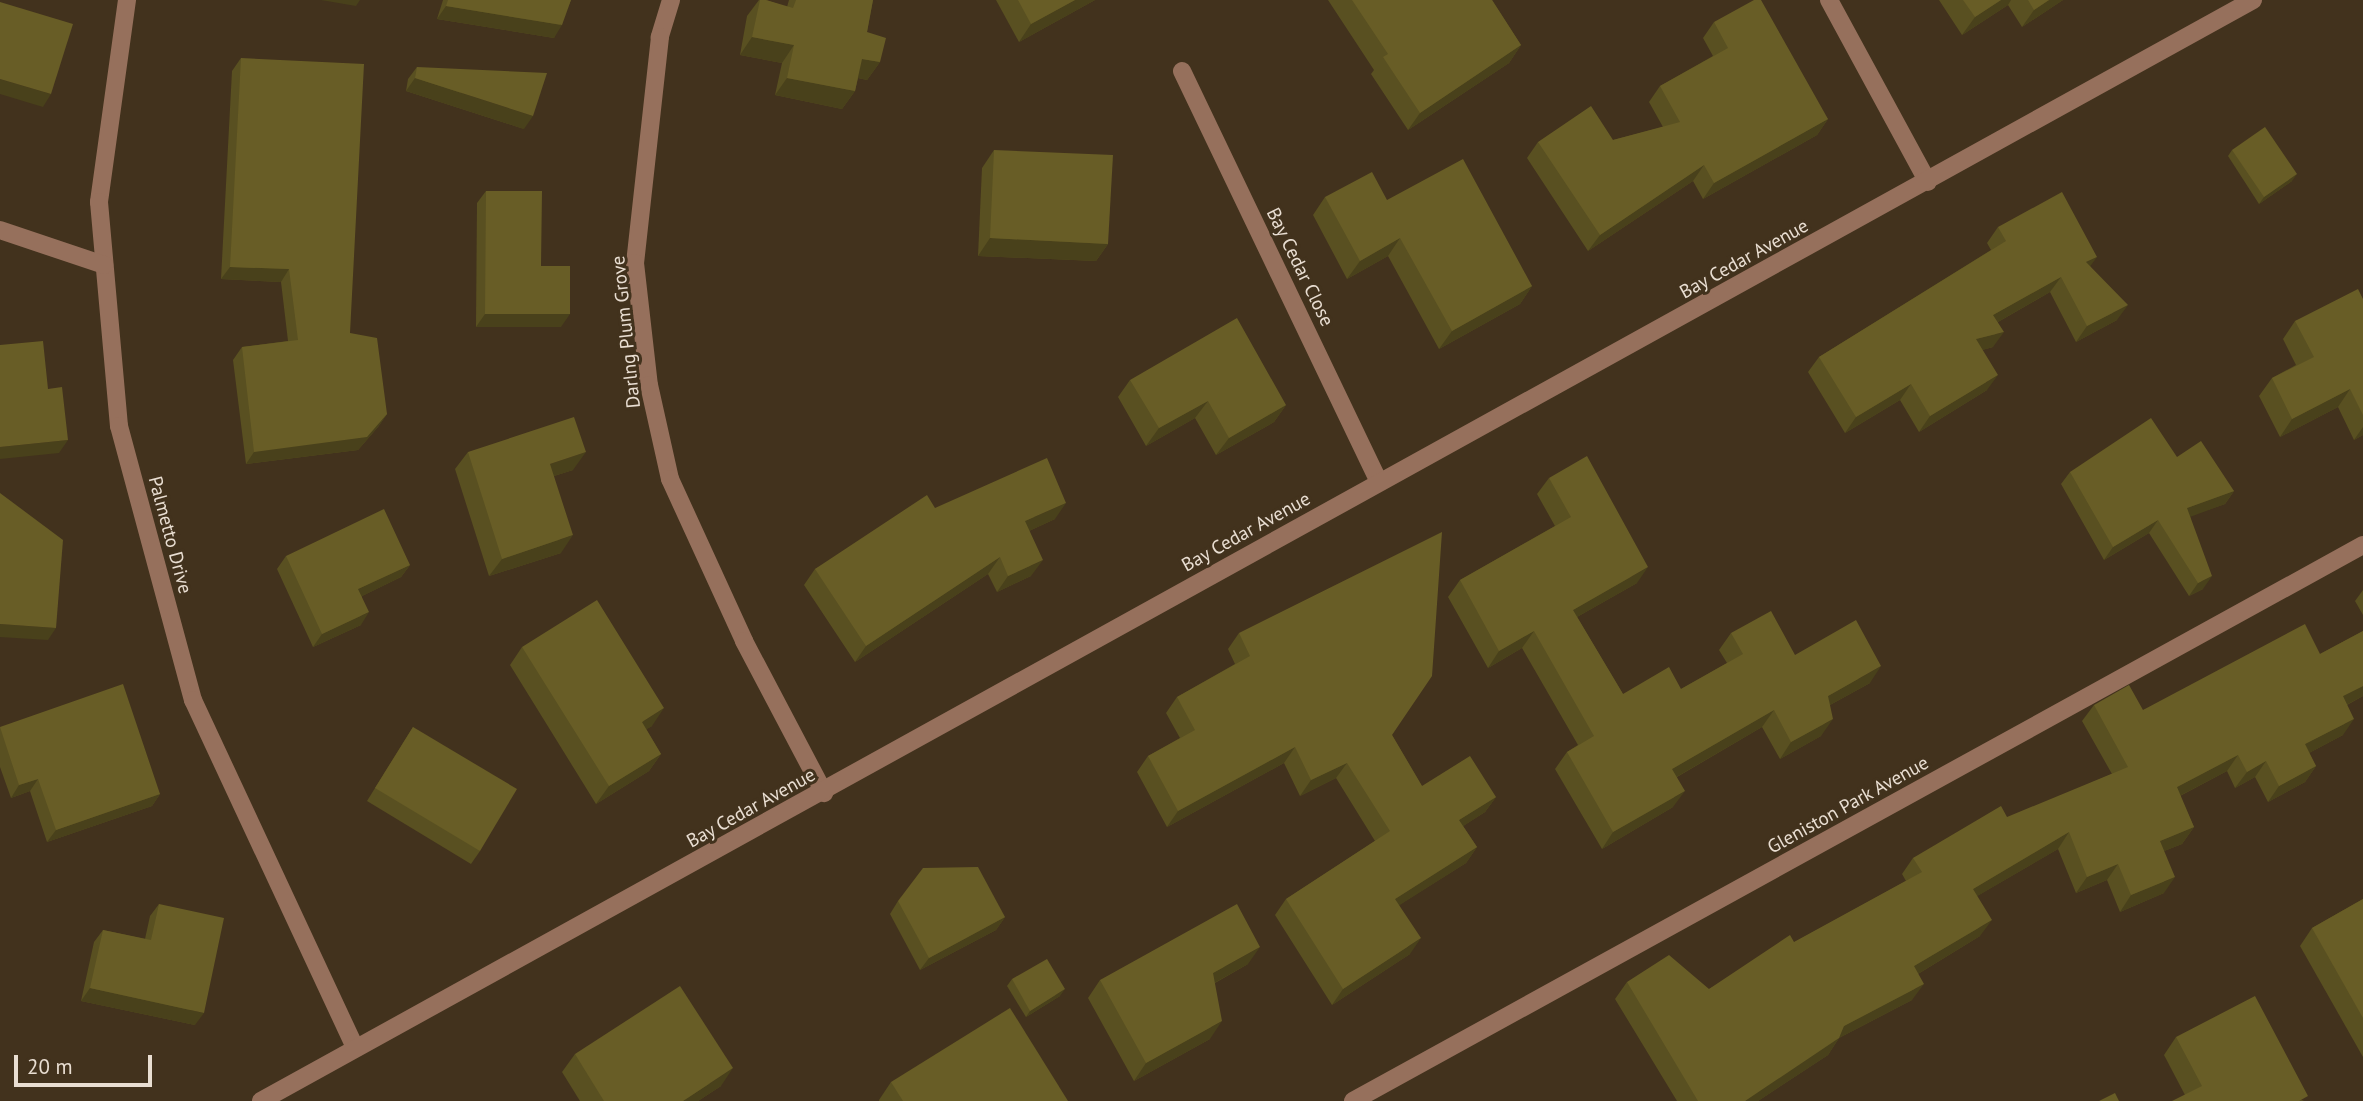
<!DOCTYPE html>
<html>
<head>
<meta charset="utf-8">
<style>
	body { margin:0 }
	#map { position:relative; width:2363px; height:1101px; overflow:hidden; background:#42321d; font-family:"PT Sans",sans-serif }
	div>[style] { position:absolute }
	.minor>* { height:18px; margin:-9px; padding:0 9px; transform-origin:9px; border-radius:9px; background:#96705c }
	.wall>* { inset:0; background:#595021 }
	.shaded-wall>* { inset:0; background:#49411b }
	.building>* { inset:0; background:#685d26 }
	span { translate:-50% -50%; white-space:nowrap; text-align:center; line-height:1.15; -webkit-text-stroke:6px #42321d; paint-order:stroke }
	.street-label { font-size:19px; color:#e9ded2 }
	.scale { position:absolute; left:14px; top:1055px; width:138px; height:32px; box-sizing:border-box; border:4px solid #e9ded2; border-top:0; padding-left:9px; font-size:21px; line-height:24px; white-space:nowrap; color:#e9ded2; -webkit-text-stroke:5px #42321d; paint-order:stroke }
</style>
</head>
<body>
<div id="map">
	<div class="minor">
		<i style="left:127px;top:0;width:204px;rotate:97.9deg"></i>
		<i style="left:99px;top:202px;width:225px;rotate:84.9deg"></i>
		<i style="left:119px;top:426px;width:284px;rotate:74.9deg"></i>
		<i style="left:193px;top:700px;width:383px;rotate:65deg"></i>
		<i style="left:671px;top:0;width:39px;rotate:107deg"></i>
		<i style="left:660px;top:37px;width:227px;rotate:96.3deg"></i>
		<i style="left:635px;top:263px;width:123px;rotate:83.5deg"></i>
		<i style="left:649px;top:385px;width:96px;rotate:77.4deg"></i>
		<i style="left:670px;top:479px;width:178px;rotate:65.4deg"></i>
		<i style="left:744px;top:641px;width:172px;rotate:62.2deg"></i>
		<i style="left:1829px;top:0;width:207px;rotate:61.5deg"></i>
		<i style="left:1182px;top:71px;width:456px;rotate:64.4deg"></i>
		<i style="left:0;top:230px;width:110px;rotate:18.6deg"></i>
		<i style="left:261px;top:1101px;width:2276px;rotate:-28.93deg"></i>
		<i style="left:1353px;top:1101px;width:1153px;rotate:-28.83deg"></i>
	</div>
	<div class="wall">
		<i style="clip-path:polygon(443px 0,571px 0,554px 38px,437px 19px)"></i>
		<i style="clip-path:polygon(759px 0,766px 0,787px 7px,789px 0,873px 0,867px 32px,880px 62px,867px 80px,858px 78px,855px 91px,842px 109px,775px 95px,782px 63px,740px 55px,747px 16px)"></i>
		<i style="clip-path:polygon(996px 0,1095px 0,1019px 42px)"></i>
		<i style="clip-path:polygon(1328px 0,1492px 0,1521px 45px,1509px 63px,1408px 130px,1371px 74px,1374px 70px)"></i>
		<i style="clip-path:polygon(1939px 0,2063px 0,2022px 27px,2008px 5px,1962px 35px)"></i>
		<i style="clip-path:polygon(1714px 22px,1828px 119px,1817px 135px,1703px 199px,1693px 181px,1588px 251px,1527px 158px,1538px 142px,1613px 140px,1663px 127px,1649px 102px,1660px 86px,1713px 56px,1703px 38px)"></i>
		<i style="clip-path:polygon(241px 58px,350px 333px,387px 414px,378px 427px,358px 450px,246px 464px,233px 360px,242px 347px,288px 341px,281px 282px,221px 279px,232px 71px)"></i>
		<i style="clip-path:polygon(417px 67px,524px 129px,406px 91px,408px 79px)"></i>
		<i style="clip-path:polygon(994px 150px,1108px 244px,1096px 261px,978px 256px,982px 168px)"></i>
		<i style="clip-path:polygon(2232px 150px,2292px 181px,2259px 204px,2228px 156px)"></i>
		<i style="clip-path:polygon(486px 191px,541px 266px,561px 327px,476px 327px,477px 203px)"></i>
		<i style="clip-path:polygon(1325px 197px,1387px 200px,1532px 286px,1520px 304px,1439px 349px,1388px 256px,1347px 279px,1313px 215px)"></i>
		<i style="clip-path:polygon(1998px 227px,2090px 266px,2117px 320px,2076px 342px,2050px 292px,1998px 322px,1993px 347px,1982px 350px,1987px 390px,1919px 432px,1900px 400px,1845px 433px,1808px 372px,1819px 357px,1991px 250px,1987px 243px)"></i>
		<i style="clip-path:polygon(2363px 299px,2363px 435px,2354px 440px,2338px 407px,2280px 437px,2259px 396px,2272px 378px,2296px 365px,2283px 339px,2295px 321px)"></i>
		<i style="clip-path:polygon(1130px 380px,1286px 405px,1274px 422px,1216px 455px,1195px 418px,1146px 446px,1118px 397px)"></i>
		<i style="clip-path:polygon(468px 452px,573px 470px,554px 476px,561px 553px,489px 576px,455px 469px)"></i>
		<i style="clip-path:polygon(2177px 457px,2234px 491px,2225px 504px,2190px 516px,2203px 589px,2189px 596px,2149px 533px,2104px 560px,2061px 484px,2070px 472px)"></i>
		<i style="clip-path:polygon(1549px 478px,1637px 583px,1577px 617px,1623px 694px,1681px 689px,1727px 663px,1719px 650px,1731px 633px,1795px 655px,1870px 683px,1830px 705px,1821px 736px,1780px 759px,1762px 727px,1677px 777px,1673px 807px,1602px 849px,1555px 769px,1567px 752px,1578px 745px,1522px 648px,1488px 668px,1448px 597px,1460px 580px,1555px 526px,1537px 494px)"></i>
		<i style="clip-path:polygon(935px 508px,1055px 519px,1029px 531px,1031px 576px,997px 592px,988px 574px,855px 662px,804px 585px,815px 569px)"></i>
		<i style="clip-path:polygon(286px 556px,410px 565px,401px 577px,362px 596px,361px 625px,313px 647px,277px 569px)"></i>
		<i style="clip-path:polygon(2363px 590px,2363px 615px,2355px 601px)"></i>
		<i style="clip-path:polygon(2363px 631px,2363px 696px,2347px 705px,2343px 735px,2309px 753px,2316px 766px,2305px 782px,2268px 802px,2255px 777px,2235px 788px,2227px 771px,2180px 796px,2194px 827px,2182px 844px,2164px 851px,2164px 893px,2120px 912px,2107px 880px,2076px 893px,2058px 849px,1977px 896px,1980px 936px,1918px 974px,1912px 1000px,1839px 1038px,1828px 1055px,1758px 1101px,1677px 1101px,1615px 999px,1627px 982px,1709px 989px,1906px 881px,1902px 874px,1913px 858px,2112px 774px,2082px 721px,2094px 705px,2143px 710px,2320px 654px)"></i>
		<i style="clip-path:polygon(1239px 633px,1392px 735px,1422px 786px,1496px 797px,1485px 812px,1463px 826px,1477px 847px,1466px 863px,1399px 905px,1410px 954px,1332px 1005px,1275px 915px,1286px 899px,1375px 841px,1336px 778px,1300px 796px,1284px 763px,1167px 827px,1137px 772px,1148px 756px,1180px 738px,1166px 713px,1177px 697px,1235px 664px,1228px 649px)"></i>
		<i style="clip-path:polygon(522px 647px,652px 726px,646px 729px,661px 754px,649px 771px,596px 804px,510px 665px)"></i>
		<i style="clip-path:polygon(0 727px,160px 794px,152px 806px,47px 842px,30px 791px,11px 798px,0 767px)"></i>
		<i style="clip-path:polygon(413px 727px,480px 851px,471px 864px,367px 801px)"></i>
		<i style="clip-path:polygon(2363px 899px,2363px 1057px,2300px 946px,2312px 928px)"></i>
		<i style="clip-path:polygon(898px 901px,1005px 917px,996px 930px,920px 970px,890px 914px)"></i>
		<i style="clip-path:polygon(159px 904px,195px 1025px,81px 1001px,94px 942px,103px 930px,145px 939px,150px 916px)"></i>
		<i style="clip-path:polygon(1248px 964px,1215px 983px,1210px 1039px,1134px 1081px,1088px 998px,1100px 980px)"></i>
		<i style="clip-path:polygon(1012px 979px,1060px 996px,1026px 1017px,1007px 986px)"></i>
		<i style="clip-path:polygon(2176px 1037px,2304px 1101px,2185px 1095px,2164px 1055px)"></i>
		<i style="clip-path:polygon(575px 1054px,721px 1086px,698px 1101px,580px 1101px,562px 1072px)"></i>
		<i style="clip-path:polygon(891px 1082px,1068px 1101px,879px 1101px,879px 1100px)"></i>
	</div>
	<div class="shaded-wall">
		<i style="clip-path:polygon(321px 0,360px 0,356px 6px)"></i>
		<i style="clip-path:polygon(1075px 0,1095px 0,1019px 42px,1031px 24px)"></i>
		<i style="clip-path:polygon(2001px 0,2011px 0,2008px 5px,1962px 35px,1975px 17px)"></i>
		<i style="clip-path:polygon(2049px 0,2063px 0,2022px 27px,2034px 10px)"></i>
		<i style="clip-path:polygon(446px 6px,562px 25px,554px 38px,437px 19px)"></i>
		<i style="clip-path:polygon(752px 37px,794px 45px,782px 63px,740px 55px)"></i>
		<i style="clip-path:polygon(1521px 45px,1509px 63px,1408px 130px,1420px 113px)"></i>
		<i style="clip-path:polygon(862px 59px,880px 62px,867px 80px,849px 76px)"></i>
		<i style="clip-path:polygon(415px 78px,533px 116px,524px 129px,406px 91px)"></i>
		<i style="clip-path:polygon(787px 78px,855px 91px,842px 109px,775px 95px)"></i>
		<i style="clip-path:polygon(0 79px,51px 94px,43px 107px,0 94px)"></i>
		<i style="clip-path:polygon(1828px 119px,1817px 135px,1703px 199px,1714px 183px)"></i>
		<i style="clip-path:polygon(1704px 165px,1693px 181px,1588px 251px,1600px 235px)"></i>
		<i style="clip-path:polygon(2297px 174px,2292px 181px,2259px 204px,2264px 197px)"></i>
		<i style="clip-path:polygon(990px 238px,1108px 244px,1096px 261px,978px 256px)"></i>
		<i style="clip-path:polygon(1400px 238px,1388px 256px,1347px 279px,1360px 261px)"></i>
		<i style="clip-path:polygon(2097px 257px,2086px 272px,2086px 262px)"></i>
		<i style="clip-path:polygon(230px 267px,289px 269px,281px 282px,221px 279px)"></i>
		<i style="clip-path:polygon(2061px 277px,2050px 292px,1982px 331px,1993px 315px)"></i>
		<i style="clip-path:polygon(1532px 286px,1520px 304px,1439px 349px,1452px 331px)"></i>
		<i style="clip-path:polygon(2128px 305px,2117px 320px,2076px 342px,2087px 326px)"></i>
		<i style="clip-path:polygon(485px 314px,570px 314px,561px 327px,476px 327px)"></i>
		<i style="clip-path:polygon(2004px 332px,1993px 347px,1965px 355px,1976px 339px)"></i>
		<i style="clip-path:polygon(1998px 375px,1987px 390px,1919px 432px,1930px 416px)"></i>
		<i style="clip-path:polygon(1911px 384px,1900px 400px,1845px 433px,1856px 417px)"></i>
		<i style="clip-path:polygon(2350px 389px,2338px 407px,2280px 437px,2292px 419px)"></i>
		<i style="clip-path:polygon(1208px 401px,1195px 418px,1146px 446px,1159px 428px)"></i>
		<i style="clip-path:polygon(1286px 405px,1274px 422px,1216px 455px,1229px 438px)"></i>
		<i style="clip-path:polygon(387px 414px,378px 427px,358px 450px,246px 464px,254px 452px)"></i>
		<i style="clip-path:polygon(2363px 427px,2363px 435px,2354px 440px)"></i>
		<i style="clip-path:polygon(68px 440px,59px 453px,0 459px,0 447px)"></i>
		<i style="clip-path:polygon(586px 452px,573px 470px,538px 481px,550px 464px)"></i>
		<i style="clip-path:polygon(2234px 491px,2225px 504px,2179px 521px,2187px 508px)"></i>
		<i style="clip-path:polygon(1066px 503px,1055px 519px,1014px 538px,1025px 521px)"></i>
		<i style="clip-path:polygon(2158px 520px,2149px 533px,2104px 560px,2113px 547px)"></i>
		<i style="clip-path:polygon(573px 535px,561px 553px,489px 576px,502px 559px)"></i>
		<i style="clip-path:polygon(1000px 557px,988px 574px,855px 662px,866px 646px)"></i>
		<i style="clip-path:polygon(1043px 560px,1031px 576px,997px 592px,1008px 576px)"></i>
		<i style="clip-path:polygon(410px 565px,401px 577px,350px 602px,358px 589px)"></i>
		<i style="clip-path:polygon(1648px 567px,1637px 583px,1561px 626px,1573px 610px)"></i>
		<i style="clip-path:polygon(2212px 576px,2203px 589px,2189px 596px,2198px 583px)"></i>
		<i style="clip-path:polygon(369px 612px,361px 625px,313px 647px,322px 634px)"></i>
		<i style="clip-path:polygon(0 624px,56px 628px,48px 640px,0 637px)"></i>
		<i style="clip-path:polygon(1534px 631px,1522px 648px,1488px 668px,1499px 651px)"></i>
		<i style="clip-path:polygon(1881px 666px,1870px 683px,1817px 712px,1828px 696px)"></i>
		<i style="clip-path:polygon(2363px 686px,2363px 696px,2331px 713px,2343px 696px)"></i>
		<i style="clip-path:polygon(664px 708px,652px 726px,629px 740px,642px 722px)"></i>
		<i style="clip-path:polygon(1774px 710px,1762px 727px,1661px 786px,1672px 769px)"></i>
		<i style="clip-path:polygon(1833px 719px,1821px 736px,1780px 759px,1791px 742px)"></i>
		<i style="clip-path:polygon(2354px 719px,2343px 735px,2294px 761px,2305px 744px)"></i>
		<i style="clip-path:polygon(1295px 747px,1284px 763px,1167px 827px,1178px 811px)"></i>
		<i style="clip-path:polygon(661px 754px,649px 771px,596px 804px,609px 786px)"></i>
		<i style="clip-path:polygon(2238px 755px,2227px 771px,2166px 803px,2177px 787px)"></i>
		<i style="clip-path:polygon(2266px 761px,2255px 777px,2235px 788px,2247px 772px)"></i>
		<i style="clip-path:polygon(1347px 763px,1336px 778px,1300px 796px,1311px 780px)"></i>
		<i style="clip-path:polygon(2316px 766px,2305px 782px,2268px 802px,2279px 786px)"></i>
		<i style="clip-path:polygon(38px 779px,30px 791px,11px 798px,19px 785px)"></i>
		<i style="clip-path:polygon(1685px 791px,1673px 807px,1602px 849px,1613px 832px)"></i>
		<i style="clip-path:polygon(160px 794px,152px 806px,47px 842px,56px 830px)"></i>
		<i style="clip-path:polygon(1496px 797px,1485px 812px,1448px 836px,1459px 820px)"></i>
		<i style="clip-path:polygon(2194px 827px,2182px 844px,2149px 857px,2160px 841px)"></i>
		<i style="clip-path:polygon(2069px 832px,2058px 849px,1962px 905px,1973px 889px)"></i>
		<i style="clip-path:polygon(1477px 847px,1466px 863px,1384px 915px,1395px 899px)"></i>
		<i style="clip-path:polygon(2118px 864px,2107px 880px,2076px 893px,2087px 877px)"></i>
		<i style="clip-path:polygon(2175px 877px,2164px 893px,2120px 912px,2131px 895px)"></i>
		<i style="clip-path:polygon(1005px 917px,996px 930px,920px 970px,929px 958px)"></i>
		<i style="clip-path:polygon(1992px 920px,1980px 936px,1903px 983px,1914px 966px)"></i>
		<i style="clip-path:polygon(1421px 938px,1410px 954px,1332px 1005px,1343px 989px)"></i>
		<i style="clip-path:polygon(1260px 947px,1248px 964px,1200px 991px,1213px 973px)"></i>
		<i style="clip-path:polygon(1924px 984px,1912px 1000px,1839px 1038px,1828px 1055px,1758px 1101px,1745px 1101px,1844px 1026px)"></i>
		<i style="clip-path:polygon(90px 988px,204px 1013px,195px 1025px,81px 1001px)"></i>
		<i style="clip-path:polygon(1065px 989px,1060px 996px,1026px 1017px,1030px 1011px)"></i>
		<i style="clip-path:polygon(1222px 1021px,1210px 1039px,1134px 1081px,1146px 1063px)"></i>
		<i style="clip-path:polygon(733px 1068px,721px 1086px,698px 1101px,683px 1101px)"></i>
	</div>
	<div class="building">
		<i style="clip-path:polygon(448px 0,571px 0,562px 25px,446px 6px)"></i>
		<i style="clip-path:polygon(760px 0,766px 0,793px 8px,796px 0,873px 0,867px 32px,886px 38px,880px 62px,862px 59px,855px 91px,787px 78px,794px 45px,752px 37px)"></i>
		<i style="clip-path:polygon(1018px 0,1075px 0,1031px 24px)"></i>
		<i style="clip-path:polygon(1352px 0,1492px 0,1521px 45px,1420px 113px,1383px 57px,1388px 54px)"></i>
		<i style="clip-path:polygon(1754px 0,1761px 0,1828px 119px,1714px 183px,1704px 165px,1600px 235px,1538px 142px,1591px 106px,1613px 140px,1680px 122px,1660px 86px,1728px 48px,1714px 22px)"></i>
		<i style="clip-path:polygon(1963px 0,2001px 0,1975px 17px)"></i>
		<i style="clip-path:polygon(2028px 0,2049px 0,2034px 10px)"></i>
		<i style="clip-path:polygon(0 2px,73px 24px,51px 94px,0 79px)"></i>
		<i style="clip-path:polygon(241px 58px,364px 64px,350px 333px,377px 338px,387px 414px,367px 437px,254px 452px,242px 347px,298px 340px,289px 269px,230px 267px)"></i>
		<i style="clip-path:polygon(417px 67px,547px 73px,533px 116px,415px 78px)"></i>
		<i style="clip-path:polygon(2265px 127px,2297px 174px,2264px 197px,2232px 150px)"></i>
		<i style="clip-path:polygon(994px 150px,1113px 155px,1108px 244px,990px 238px)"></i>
		<i style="clip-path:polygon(1463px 159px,1532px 286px,1452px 331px,1400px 238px,1360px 261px,1325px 197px,1372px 172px,1387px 200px)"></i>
		<i style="clip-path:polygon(486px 191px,542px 191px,541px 266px,570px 266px,570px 314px,485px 314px)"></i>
		<i style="clip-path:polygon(2062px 192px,2097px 257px,2086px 262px,2128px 305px,2087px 326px,2061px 277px,1993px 315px,2004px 332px,1976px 339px,1998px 375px,1930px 416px,1911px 384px,1856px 417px,1819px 357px,2006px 241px,1998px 227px)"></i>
		<i style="clip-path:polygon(2358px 289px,2363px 299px,2363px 415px,2350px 389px,2292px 419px,2272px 378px,2314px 357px,2295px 321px)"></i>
		<i style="clip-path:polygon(1237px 318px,1286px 405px,1229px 438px,1208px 401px,1159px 428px,1130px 380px)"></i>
		<i style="clip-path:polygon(43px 341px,48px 389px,62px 387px,68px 440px,0 447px,0 345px)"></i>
		<i style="clip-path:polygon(574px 417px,586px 452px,550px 464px,573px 535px,502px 559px,468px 452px)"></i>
		<i style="clip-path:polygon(2151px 418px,2177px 457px,2201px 441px,2234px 491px,2187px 508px,2212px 576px,2198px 583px,2158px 520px,2113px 547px,2070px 472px)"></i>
		<i style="clip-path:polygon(1587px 456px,1648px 567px,1573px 610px,1623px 694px,1669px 667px,1681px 689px,1743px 654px,1731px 633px,1771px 611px,1795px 655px,1856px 620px,1881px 666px,1828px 696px,1833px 719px,1791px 742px,1774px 710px,1672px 769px,1685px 791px,1613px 832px,1567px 752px,1594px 736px,1534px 631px,1499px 651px,1460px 580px,1571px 517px,1549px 478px)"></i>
		<i style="clip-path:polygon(1047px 458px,1066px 503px,1025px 521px,1043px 560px,1008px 576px,1000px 557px,866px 646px,815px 569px,927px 495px,935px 508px)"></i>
		<i style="clip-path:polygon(0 493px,63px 540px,56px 628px,0 624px)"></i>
		<i style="clip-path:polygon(384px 509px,410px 565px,358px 589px,369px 612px,322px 634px,286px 556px)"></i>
		<i style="clip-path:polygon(1442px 532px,1432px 676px,1392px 735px,1422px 786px,1470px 756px,1496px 797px,1459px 820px,1477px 847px,1395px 899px,1421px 938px,1343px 989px,1286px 899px,1390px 831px,1347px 763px,1311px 780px,1295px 747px,1178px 811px,1148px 756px,1195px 730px,1177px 697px,1250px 656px,1239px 633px)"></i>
		<i style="clip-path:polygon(597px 600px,664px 708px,642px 722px,661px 754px,609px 786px,522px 647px)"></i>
		<i style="clip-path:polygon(2305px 624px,2320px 654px,2363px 631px,2363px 686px,2343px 696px,2354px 719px,2305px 744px,2316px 766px,2279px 786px,2266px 761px,2247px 772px,2238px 755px,2177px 787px,2194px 827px,2160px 841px,2175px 877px,2131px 895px,2118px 864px,2087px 877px,2069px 832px,1973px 889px,1992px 920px,1914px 966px,1924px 984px,1844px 1026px,1839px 1038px,1745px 1101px,1698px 1101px,1627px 982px,1669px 955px,1709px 989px,1790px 935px,1794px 942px,1922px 872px,1913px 858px,2001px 806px,2007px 817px,2128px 767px,2094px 705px,2129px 685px,2143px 710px)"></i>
		<i style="clip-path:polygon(123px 684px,160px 794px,56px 830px,38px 779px,19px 785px,0 727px)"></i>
		<i style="clip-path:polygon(413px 727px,517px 789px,480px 851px,375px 788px)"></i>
		<i style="clip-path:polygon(978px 867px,1005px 917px,929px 958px,898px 901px,923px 868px)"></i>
		<i style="clip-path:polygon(2363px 899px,2363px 1018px,2312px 928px)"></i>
		<i style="clip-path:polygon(159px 904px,224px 918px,204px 1013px,90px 988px,103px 930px,151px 940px)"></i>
		<i style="clip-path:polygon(1237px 904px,1260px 947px,1213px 973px,1222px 1021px,1146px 1063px,1100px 980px)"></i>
		<i style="clip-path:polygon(1047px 959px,1065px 989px,1030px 1011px,1012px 979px)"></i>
		<i style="clip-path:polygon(680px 986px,733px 1068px,683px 1101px,604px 1101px,575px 1054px)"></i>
		<i style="clip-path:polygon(2255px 996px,2308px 1096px,2299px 1101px,2172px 1101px,2202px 1086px,2176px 1037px)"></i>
		<i style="clip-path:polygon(1010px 1008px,1068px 1101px,903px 1101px,891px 1082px)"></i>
		<i style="clip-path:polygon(2115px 1093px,2119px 1101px,2099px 1101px)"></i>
	</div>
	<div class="street-label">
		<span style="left:1744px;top:259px;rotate:-29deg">Bay Cedar Avenue</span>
		<span style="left:1300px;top:267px;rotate:64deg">Bay Cedar Close</span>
		<span style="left:626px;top:332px;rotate:-96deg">Darlng Plum Grove</span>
		<span style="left:1246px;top:532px;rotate:-29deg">Bay Cedar Avenue</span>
		<span style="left:170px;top:535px;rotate:75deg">Palmetto Drive</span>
		<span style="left:1848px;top:805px;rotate:-29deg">Gleniston Park Avenue</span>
		<span style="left:751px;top:808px;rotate:-29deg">Bay Cedar Avenue</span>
	</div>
	<div class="scale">20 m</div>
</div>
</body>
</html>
